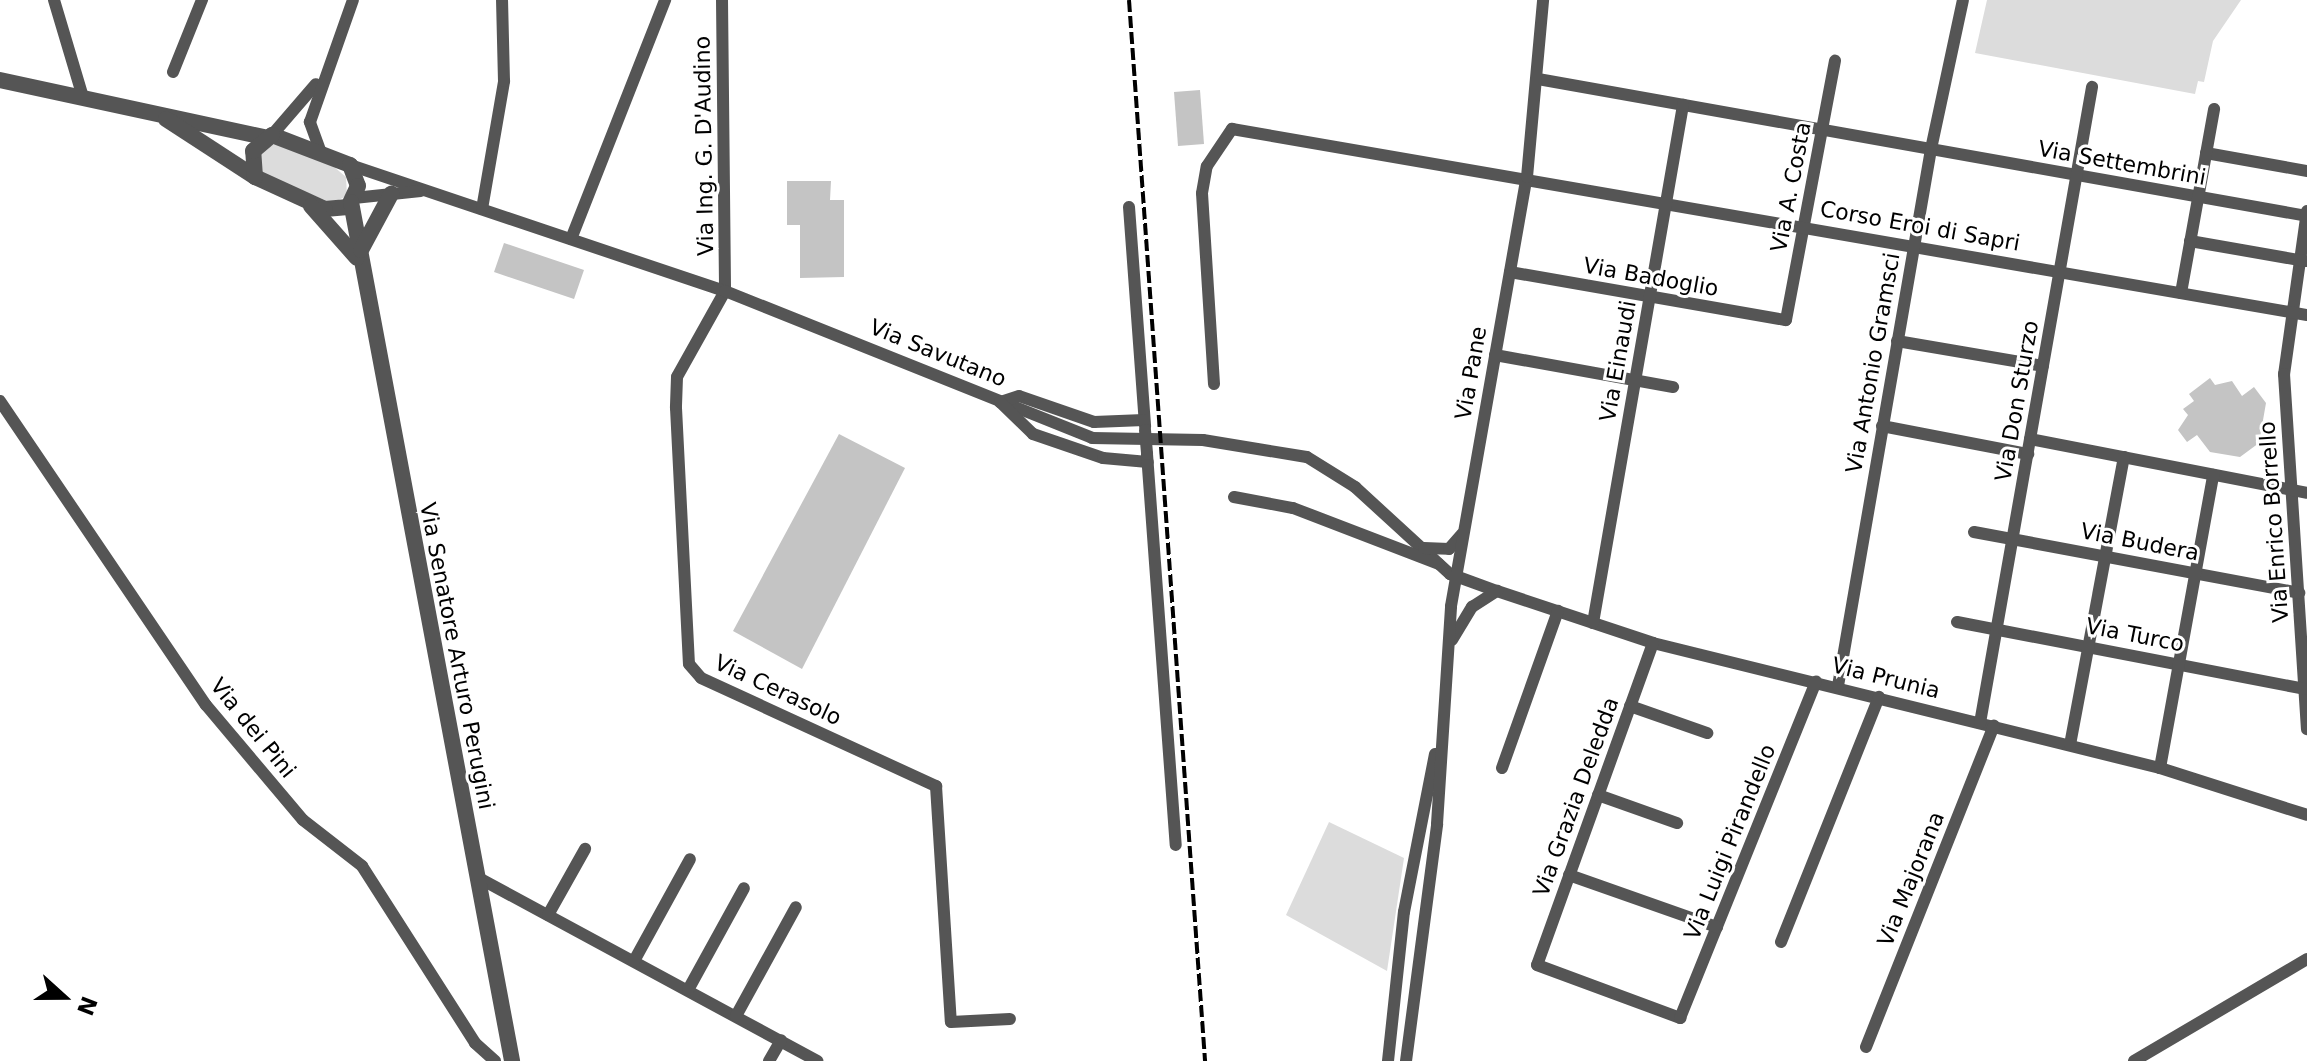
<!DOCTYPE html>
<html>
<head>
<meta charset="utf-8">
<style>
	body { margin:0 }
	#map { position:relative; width:2307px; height:1061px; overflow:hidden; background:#fff; font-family:"DejaVu Sans",sans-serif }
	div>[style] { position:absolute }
	.green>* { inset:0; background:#dcdcdc }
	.building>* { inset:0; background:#c4c4c4 }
	.minor>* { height:12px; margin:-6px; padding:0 6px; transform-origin:6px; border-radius:6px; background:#555 }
	.tertiary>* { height:16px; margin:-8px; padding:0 8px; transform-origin:8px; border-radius:8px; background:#555 }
	.rail>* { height:4px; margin-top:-2px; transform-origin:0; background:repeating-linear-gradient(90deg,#000 0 12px,transparent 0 16px) }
	.minor-bridge>* { height:12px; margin:-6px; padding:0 6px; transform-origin:6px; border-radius:6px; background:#555 }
	span { translate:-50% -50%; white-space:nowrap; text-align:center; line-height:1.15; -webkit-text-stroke:6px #fff; paint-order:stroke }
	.street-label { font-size:22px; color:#000 }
	.north { position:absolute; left:24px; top:957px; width:80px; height:80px; -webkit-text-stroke:6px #fff; paint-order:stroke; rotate:111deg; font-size:22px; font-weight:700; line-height:32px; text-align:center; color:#000 }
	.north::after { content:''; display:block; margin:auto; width:28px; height:36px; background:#000; clip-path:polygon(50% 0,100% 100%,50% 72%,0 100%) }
</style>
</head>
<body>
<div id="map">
	<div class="green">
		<i style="clip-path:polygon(1987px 0,2241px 0,2213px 41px,2204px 82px,2198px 81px,2195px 94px,1975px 53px)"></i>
		<i style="clip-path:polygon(275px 144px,333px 166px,346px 177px,347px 196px,332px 203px,267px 176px,260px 170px,259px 151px)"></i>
		<i style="clip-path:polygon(1329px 822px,1404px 858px,1387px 971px,1286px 915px)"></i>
	</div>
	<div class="building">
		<i style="clip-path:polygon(1200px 90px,1204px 144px,1178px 146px,1174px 92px)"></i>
		<i style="clip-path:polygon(787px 181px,831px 181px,830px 200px,844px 200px,844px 277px,800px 278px,800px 225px,787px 225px)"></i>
		<i style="clip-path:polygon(504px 243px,584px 270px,574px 299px,494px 272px)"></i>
		<i style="clip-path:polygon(2210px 378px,2215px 385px,2232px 381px,2242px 396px,2254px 387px,2266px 403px,2259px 443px,2240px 457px,2210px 452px,2197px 435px,2187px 442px,2178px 430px,2188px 415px,2183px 409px,2194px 401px,2189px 394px)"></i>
		<i style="clip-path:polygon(839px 434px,905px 468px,802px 669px,733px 631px)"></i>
	</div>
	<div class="minor">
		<i style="left:54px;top:0;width:101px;rotate:73.4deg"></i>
		<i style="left:722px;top:0;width:291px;rotate:89.4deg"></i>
		<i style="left:725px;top:291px;width:98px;rotate:119.2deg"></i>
		<i style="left:677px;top:377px;width:31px;rotate:92deg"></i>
		<i style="left:676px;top:408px;width:256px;rotate:87.1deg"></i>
		<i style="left:689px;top:664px;width:18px;rotate:49deg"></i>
		<i style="left:701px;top:678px;width:259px;rotate:24.7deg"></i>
		<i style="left:936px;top:786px;width:236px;rotate:86.4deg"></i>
		<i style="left:951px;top:1022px;width:59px;rotate:-2.9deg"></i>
		<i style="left:173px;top:72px;width:78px;rotate:-68.1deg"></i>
		<i style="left:1538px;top:79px;width:781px;rotate:10.1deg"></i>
		<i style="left:272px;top:135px;width:67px;rotate:-49.2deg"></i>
		<i style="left:320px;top:150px;width:30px;rotate:-110deg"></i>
		<i style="left:310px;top:122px;width:129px;rotate:-70.6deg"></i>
		<i style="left:2206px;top:153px;width:103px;rotate:10.1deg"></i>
		<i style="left:350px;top:165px;width:396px;rotate:18.6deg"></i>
		<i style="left:725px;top:291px;width:395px;rotate:21.8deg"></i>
		<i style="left:1092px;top:438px;width:111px;rotate:1deg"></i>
		<i style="left:1203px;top:440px;width:105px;rotate:9.3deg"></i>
		<i style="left:1307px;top:457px;width:57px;rotate:32deg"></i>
		<i style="left:1355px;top:487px;width:129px;rotate:42.5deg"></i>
		<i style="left:1450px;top:574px;width:50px;rotate:19.9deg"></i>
		<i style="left:1497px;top:591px;width:164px;rotate:18.4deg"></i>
		<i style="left:1653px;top:643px;width:522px;rotate:13.85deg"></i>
		<i style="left:2160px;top:768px;width:154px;rotate:17.7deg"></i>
		<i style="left:354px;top:198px;width:67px;rotate:-6deg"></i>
		<i style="left:1129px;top:207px;width:220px;rotate:85.8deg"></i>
		<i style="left:482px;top:209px;width:130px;rotate:-80.2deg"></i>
		<i style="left:504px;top:81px;width:81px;rotate:-91.4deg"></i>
		<i style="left:2307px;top:211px;width:165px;rotate:98deg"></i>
		<i style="left:2284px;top:374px;width:356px;rotate:86.3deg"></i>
		<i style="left:571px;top:239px;width:257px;rotate:-68.5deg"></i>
		<i style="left:2190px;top:241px;width:117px;rotate:9.9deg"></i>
		<i style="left:1510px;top:272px;width:280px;rotate:9.9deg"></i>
		<i style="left:1786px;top:320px;width:264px;rotate:-79.3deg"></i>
		<i style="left:2181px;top:293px;width:187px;rotate:-79.8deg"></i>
		<i style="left:1897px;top:341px;width:148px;rotate:9.7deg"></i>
		<i style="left:1495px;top:355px;width:181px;rotate:10.2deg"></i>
		<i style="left:1214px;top:384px;width:191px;rotate:-93.6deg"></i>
		<i style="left:1202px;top:193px;width:27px;rotate:-80deg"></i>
		<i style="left:1207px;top:166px;width:45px;rotate:-56deg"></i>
		<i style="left:1232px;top:129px;width:1091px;rotate:9.82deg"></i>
		<i style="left:0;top:401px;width:367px;rotate:55.9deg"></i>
		<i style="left:206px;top:705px;width:150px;rotate:49.9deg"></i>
		<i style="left:303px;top:820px;width:75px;rotate:37.9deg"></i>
		<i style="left:362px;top:866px;width:210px;rotate:57.4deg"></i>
		<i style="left:475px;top:1043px;width:27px;rotate:42deg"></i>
		<i style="left:1144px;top:420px;width:50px;rotate:177.7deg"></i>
		<i style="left:1094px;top:422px;width:79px;rotate:-160.9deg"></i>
		<i style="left:1019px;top:396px;width:20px;rotate:162deg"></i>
		<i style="left:1000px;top:402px;width:46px;rotate:44.1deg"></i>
		<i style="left:1033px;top:434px;width:74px;rotate:18.9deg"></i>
		<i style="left:1103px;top:458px;width:45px;rotate:5.1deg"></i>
		<i style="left:1882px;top:426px;width:149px;rotate:10.9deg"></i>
		<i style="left:2030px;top:439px;width:282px;rotate:11deg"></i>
		<i style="left:1147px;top:454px;width:392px;rotate:85.8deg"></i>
		<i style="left:1234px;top:497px;width:60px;rotate:10.6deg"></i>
		<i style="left:1293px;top:508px;width:156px;rotate:21deg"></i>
		<i style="left:1974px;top:532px;width:331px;rotate:10.6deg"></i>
		<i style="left:1424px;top:548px;width:25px;rotate:2deg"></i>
		<i style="left:1449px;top:549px;width:20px;rotate:-49deg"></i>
		<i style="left:1957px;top:622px;width:354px;rotate:10.9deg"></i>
		<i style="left:1593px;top:623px;width:526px;rotate:-80.14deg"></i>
		<i style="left:1452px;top:640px;width:39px;rotate:-59deg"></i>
		<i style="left:1472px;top:607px;width:30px;rotate:-33deg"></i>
		<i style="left:1653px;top:643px;width:342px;rotate:109.8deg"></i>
		<i style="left:1537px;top:965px;width:153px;rotate:20.3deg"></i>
		<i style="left:1680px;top:1018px;width:363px;rotate:-68deg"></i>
		<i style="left:1838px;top:686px;width:545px;rotate:-80.17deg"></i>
		<i style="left:1931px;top:149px;width:152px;rotate:-77.9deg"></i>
		<i style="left:1630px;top:706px;width:82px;rotate:19.3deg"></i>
		<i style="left:1980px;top:723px;width:646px;rotate:-80.01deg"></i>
		<i style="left:2070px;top:745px;width:293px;rotate:-79.4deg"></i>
		<i style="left:1502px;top:768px;width:167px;rotate:-70.4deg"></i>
		<i style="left:2160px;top:768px;width:298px;rotate:-79.7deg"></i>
		<i style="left:1598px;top:795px;width:84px;rotate:19.5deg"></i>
		<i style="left:1569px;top:875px;width:157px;rotate:19.4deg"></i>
		<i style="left:477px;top:877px;width:387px;rotate:28.4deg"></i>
		<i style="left:548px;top:915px;width:76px;rotate:-60.7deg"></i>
		<i style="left:1781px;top:942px;width:264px;rotate:-68.2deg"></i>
		<i style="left:634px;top:961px;width:116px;rotate:-61.2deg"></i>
		<i style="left:688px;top:990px;width:116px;rotate:-61.2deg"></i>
		<i style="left:736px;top:1016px;width:124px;rotate:-61.2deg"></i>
		<i style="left:1866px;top:1047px;width:346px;rotate:-68.3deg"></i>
		<i style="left:769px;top:1061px;width:24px;rotate:-60deg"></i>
		<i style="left:1388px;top:1061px;width:150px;rotate:-83.9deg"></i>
		<i style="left:1404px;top:912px;width:161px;rotate:-78.9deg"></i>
		<i style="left:1406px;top:1061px;width:239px;rotate:-82.5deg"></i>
		<i style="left:1437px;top:824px;width:218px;rotate:-86.3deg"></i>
		<i style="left:1451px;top:606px;width:436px;rotate:-80deg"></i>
		<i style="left:1527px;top:177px;width:178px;rotate:-84.8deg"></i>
		<i style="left:2134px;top:1061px;width:201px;rotate:-30.5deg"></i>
	</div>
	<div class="tertiary">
		<i style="left:0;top:80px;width:270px;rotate:12.2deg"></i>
		<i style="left:166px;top:119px;width:106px;rotate:33.1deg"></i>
		<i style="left:272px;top:135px;width:84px;rotate:21deg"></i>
		<i style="left:350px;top:165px;width:22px;rotate:69deg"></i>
		<i style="left:358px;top:186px;width:23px;rotate:115deg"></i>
		<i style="left:348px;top:207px;width:23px;rotate:175deg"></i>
		<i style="left:325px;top:209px;width:77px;rotate:-155.4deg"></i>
		<i style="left:255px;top:177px;width:26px;rotate:-94deg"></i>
		<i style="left:253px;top:151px;width:25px;rotate:-40deg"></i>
		<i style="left:351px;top:202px;width:874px;rotate:79.38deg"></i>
		<i style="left:311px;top:206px;width:69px;rotate:48.5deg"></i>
		<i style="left:361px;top:250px;width:64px;rotate:-61.8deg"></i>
	</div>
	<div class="rail">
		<i style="left:1129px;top:0;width:1064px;rotate:85.9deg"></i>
	</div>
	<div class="minor-bridge">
		<i style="left:1145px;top:430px;width:24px;rotate:85deg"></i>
	</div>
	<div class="street-label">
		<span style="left:704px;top:146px;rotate:-91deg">Via Ing. G. D'Audino</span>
		<span style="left:2122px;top:163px;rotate:10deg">Via Settembrini</span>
		<span style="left:1791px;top:187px;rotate:-79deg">Via A. Costa</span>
		<span style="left:1920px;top:226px;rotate:10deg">Corso Eroi di Sapri</span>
		<span style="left:1651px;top:277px;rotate:10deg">Via Badoglio</span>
		<span style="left:938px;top:353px;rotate:22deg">Via Savutano</span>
		<span style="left:1618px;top:361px;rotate:-80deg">Via Einaudi</span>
		<span style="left:1873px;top:363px;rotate:-80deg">Via Antonio Gramsci</span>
		<span style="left:1471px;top:373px;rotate:-80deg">Via Pane</span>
		<span style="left:2017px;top:401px;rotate:-80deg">Via Don Sturzo</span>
		<span style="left:2274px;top:522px;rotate:-94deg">Via Enrico Borrello</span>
		<span style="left:2140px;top:542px;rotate:11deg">Via Budera</span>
		<span style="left:2135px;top:635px;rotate:11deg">Via Turco</span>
		<span style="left:457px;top:656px;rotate:79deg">Via Senatore Arturo Perugini</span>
		<span style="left:1886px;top:678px;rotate:14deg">Via Prunia</span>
		<span style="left:778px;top:690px;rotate:25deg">Via Cerasolo</span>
		<span style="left:253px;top:728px;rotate:51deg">Via dei Pini</span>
		<span style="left:1576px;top:797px;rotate:-70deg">Via Grazia Deledda</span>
		<span style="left:1730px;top:842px;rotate:-68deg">Via Luigi Pirandello</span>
		<span style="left:1911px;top:879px;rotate:-68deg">Via Majorana</span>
	</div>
	<div class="north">N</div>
</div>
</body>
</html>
